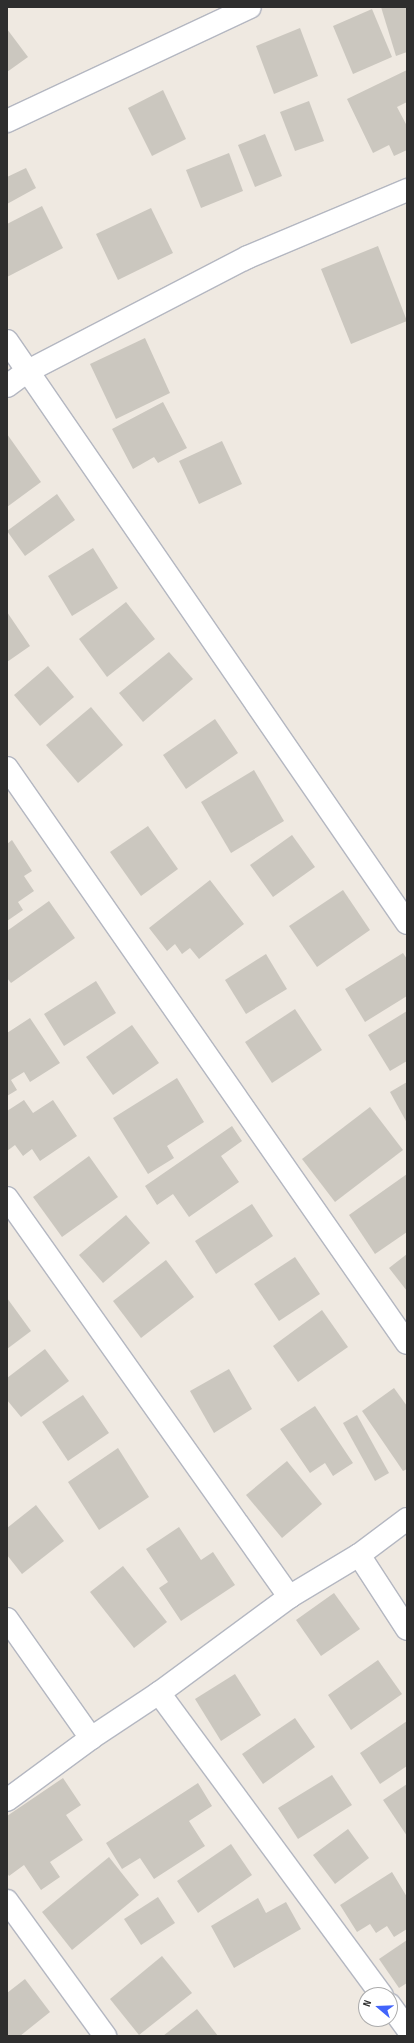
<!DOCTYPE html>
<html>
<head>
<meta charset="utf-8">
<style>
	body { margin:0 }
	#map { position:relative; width:414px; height:2043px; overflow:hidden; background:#efe9e1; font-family:"Sofia Sans Condensed",sans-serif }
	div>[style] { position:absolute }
	.building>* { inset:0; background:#cbc7bf }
	.roads { filter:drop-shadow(1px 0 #b4b7c1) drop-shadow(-1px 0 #b4b7c1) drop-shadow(0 1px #b4b7c1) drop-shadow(0 -1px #b4b7c1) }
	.minor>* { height:22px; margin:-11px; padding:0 11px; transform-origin:11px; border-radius:11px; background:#fff }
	span { translate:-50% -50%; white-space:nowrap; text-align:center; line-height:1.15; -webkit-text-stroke:3px #fff; paint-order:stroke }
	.frame { position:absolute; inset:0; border:8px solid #2e2e2e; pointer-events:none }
	.north { position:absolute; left:358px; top:1987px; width:40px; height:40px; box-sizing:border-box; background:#fff; border:1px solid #ababab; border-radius:50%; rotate:289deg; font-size:11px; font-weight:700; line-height:16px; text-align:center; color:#2e2e2e }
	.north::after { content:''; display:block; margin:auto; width:14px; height:18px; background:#4264fb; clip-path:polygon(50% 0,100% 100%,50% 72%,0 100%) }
</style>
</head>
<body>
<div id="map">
	<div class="building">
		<i style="clip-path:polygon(381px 7px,407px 7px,407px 52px,396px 56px)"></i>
		<i style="clip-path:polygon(372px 9px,392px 57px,353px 74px,333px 26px)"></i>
		<i style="clip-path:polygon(300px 28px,318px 76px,274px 94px,256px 46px)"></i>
		<i style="clip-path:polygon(7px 29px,28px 57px,7px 72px)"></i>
		<i style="clip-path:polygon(407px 70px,407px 102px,397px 107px,407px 126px,407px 150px,394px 156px,389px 145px,373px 153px,347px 99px)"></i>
		<i style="clip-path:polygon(163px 90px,186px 139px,152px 156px,128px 108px)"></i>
		<i style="clip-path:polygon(309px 101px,324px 141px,295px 151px,280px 112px)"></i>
		<i style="clip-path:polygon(265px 134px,282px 176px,255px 187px,238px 145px)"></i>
		<i style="clip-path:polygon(229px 153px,243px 191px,201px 208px,186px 170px)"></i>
		<i style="clip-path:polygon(26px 168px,36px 188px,7px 204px,7px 177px)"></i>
		<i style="clip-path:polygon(42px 206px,63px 248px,7px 277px,7px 224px)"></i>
		<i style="clip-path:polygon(151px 208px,173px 253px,118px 280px,96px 234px)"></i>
		<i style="clip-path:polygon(378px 246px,407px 321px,351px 344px,321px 269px)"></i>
		<i style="clip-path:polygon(145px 338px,170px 393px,116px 419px,90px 364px)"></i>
		<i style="clip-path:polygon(163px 402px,187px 448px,158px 463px,154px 457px,133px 469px,112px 429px)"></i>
		<i style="clip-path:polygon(7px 434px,41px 482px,7px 507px)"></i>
		<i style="clip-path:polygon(222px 441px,242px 484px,199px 504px,179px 461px)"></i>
		<i style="clip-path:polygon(57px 494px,75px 520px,25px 556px,7px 531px)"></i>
		<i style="clip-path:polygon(93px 548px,118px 588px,72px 616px,48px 576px)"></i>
		<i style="clip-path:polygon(126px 602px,155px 639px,107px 677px,79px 639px)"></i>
		<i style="clip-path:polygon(7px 612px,30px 646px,7px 662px)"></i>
		<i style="clip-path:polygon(169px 652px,193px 679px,143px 722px,119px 693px)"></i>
		<i style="clip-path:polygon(48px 666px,74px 697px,40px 726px,14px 695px)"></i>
		<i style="clip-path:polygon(91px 707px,123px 745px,78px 783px,46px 745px)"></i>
		<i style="clip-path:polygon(215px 719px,238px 753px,186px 789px,163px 755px)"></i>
		<i style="clip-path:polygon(254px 770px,284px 821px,231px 853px,201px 802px)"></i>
		<i style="clip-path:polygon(148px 826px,178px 869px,141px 896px,110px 852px)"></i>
		<i style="clip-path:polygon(292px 835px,315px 867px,273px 897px,250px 865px)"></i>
		<i style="clip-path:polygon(12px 840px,32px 871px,24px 876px,34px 891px,18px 902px,23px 910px,7px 921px,7px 844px)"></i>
		<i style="clip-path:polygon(210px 880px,244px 924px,199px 959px,190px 948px,182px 954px,175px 944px,167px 951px,149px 928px)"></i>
		<i style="clip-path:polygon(343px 890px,370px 930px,317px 967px,289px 926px)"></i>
		<i style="clip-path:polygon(49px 901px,75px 938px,11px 983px,7px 978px,7px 931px)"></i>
		<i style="clip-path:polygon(403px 953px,407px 959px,407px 996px,365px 1022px,345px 989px)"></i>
		<i style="clip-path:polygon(266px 954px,287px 989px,246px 1014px,225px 980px)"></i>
		<i style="clip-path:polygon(96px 981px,116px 1013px,64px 1046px,44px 1014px)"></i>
		<i style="clip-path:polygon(295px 1009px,322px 1050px,272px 1083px,245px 1042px)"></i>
		<i style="clip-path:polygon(407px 1011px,407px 1061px,390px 1071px,368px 1035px)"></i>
		<i style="clip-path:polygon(30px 1018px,60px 1063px,30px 1082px,24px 1072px,11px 1080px,17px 1090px,7px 1096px,7px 1033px)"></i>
		<i style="clip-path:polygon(132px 1025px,159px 1063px,113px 1095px,86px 1057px)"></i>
		<i style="clip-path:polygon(177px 1078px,204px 1122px,167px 1146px,174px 1158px,148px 1174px,113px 1118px)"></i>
		<i style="clip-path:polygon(407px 1082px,407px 1123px,390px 1092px)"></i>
		<i style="clip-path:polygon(24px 1100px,33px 1113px,53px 1100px,77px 1136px,40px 1161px,32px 1149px,23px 1156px,15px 1145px,7px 1151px,7px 1111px)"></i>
		<i style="clip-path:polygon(370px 1107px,403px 1150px,335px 1202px,302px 1159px)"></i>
		<i style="clip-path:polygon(232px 1126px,242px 1141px,221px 1156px,239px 1182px,189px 1217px,173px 1194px,157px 1205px,145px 1186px)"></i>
		<i style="clip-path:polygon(89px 1156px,118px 1197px,62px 1237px,33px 1197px)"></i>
		<i style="clip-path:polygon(407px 1174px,407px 1232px,375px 1254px,349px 1215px)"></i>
		<i style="clip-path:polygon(252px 1204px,273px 1236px,216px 1274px,195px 1241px)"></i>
		<i style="clip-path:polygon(126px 1215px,150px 1243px,103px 1283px,79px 1255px)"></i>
		<i style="clip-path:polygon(407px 1254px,407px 1291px,389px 1268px)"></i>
		<i style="clip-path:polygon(295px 1257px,320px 1294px,279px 1321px,254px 1284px)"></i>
		<i style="clip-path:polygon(166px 1260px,194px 1297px,141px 1338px,113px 1301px)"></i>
		<i style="clip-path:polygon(7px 1298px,31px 1331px,7px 1349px)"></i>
		<i style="clip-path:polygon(322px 1310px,348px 1347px,298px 1382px,273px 1346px)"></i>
		<i style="clip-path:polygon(45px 1349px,69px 1381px,21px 1417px,7px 1400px,7px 1378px)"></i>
		<i style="clip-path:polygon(229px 1369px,252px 1409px,214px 1433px,190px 1391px)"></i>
		<i style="clip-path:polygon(394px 1388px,407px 1406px,407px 1469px,403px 1471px,362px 1411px)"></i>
		<i style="clip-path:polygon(83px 1395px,109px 1433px,68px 1461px,42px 1422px)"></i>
		<i style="clip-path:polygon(315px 1406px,353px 1463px,333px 1476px,325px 1463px,310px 1473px,280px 1429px)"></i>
		<i style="clip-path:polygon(357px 1415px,389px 1473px,375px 1481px,343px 1423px)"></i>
		<i style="clip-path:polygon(118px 1448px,149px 1497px,99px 1530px,68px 1482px)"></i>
		<i style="clip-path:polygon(287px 1461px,322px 1504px,282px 1538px,246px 1495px)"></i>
		<i style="clip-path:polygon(36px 1505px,64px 1541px,22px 1574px,7px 1555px,7px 1528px)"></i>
		<i style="clip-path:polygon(179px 1527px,201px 1560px,213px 1552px,235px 1585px,181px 1621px,159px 1588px,168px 1582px,146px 1549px)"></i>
		<i style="clip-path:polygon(123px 1566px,167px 1622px,134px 1648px,90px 1592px)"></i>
		<i style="clip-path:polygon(334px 1593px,360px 1629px,321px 1656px,296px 1620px)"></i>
		<i style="clip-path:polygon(378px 1660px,402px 1694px,351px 1730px,328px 1695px)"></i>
		<i style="clip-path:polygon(235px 1674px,261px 1715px,221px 1741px,195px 1699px)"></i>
		<i style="clip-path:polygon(295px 1718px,315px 1747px,263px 1784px,242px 1754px)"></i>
		<i style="clip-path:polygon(407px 1721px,407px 1766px,380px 1784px,360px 1753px)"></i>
		<i style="clip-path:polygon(332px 1775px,352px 1805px,298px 1839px,278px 1808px)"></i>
		<i style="clip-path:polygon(63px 1778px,81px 1805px,66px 1815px,83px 1840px,50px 1862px,60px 1877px,41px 1890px,24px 1865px,9px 1876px,7px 1873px,7px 1816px)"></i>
		<i style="clip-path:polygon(198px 1783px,212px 1806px,189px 1821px,205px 1846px,154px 1879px,140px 1858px,122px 1869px,106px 1843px)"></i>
		<i style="clip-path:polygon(407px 1784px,407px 1836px,383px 1800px)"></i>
		<i style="clip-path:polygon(348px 1829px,369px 1858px,335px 1884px,313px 1855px)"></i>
		<i style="clip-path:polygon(231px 1844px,252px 1875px,198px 1913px,177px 1881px)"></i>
		<i style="clip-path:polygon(109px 1857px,139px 1895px,72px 1950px,42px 1912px)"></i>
		<i style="clip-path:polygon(392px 1872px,407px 1897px,407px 1929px,394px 1937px,387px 1926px,376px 1933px,370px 1924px,357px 1932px,340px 1905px)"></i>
		<i style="clip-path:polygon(158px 1897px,175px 1923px,141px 1945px,124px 1919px)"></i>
		<i style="clip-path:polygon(258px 1898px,266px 1913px,286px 1902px,301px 1929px,234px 1968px,211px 1926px)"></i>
		<i style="clip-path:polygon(407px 1940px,407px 1983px,399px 1988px,379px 1959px)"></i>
		<i style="clip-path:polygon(162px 1956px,192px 1993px,139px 2035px,110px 1999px)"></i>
		<i style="clip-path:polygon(25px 1979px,50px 2012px,20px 2036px,7px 2036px,7px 1993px)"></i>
		<i style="clip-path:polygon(197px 2009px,218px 2036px,163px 2036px)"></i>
	</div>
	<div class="roads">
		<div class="minor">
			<i style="left:7px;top:121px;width:268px;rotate:-25.1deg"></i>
			<i style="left:7px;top:341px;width:706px;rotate:55.5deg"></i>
			<i style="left:7px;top:386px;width:26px;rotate:-36deg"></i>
			<i style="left:28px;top:371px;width:248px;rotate:-27.4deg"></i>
			<i style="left:248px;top:257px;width:173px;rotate:-22.8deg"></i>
			<i style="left:7px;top:768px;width:700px;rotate:55.18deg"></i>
			<i style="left:7px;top:1198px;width:489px;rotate:54.7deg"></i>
			<i style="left:359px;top:1555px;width:88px;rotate:57deg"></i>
			<i style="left:7px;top:1619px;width:146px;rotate:54.8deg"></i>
			<i style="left:159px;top:1693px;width:375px;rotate:53.6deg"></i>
			<i style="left:7px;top:1800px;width:104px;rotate:-36.4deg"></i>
			<i style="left:91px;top:1738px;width:82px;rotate:-33.5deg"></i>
			<i style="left:159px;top:1693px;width:162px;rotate:-36.4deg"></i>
			<i style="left:289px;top:1597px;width:82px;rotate:-31deg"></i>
			<i style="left:359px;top:1555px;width:60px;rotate:-36.9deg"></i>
			<i style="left:7px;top:1901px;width:167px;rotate:54deg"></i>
			<i style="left:390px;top:2005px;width:29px;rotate:54deg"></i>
		</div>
	</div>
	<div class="frame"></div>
	<div class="north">N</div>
</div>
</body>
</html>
